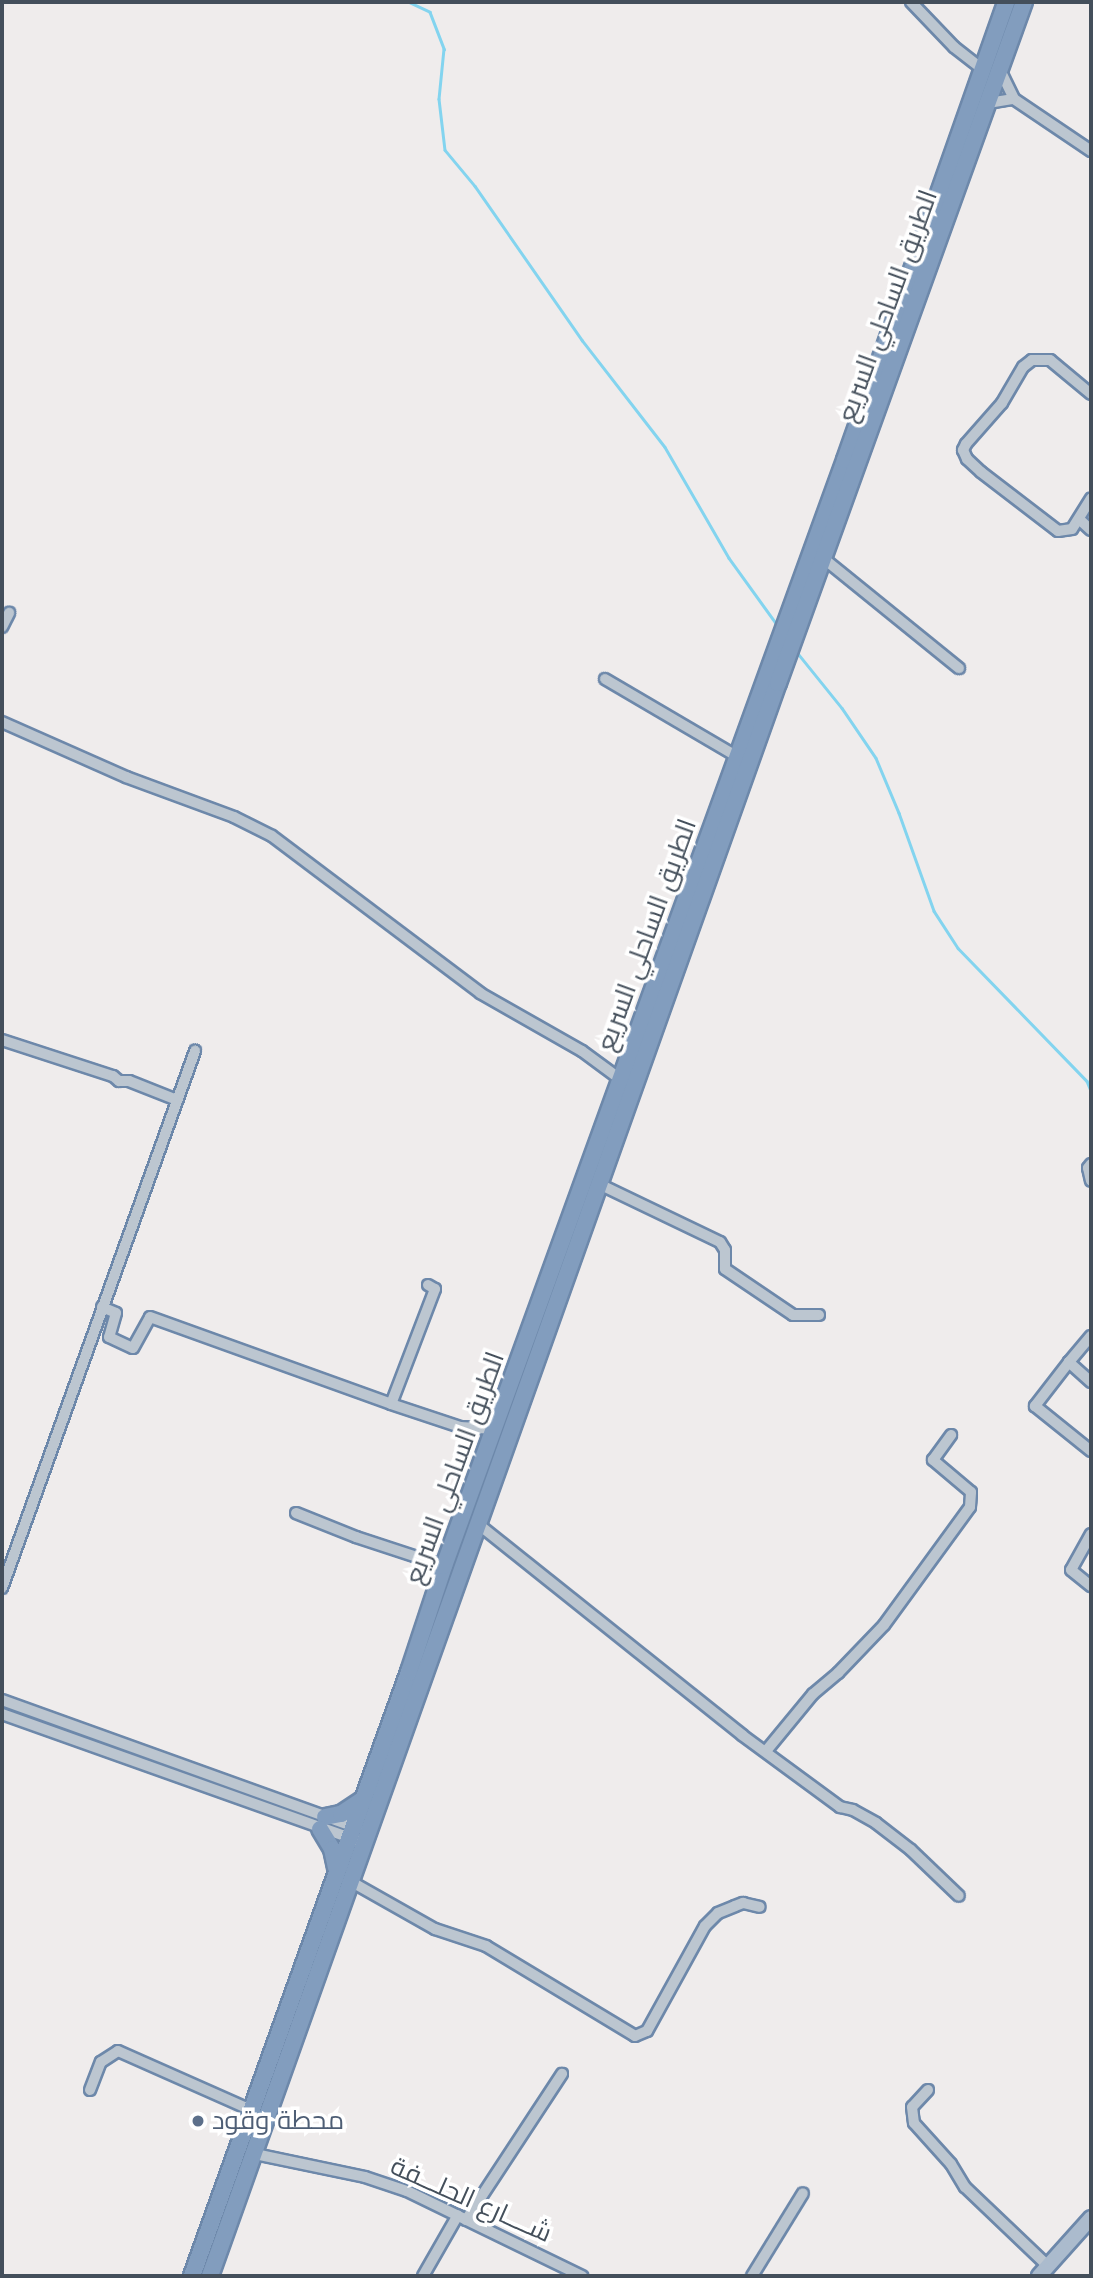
<!DOCTYPE html>
<html>
<head>
<meta charset="utf-8">
<style>
	body { margin:0 }
	#map { position:relative; width:1093px; height:2278px; overflow:hidden; background:#efecec; font-family:Jost,Cairo,sans-serif }
	div>[style] { position:absolute }
	.stream>* { height:2.5px; margin:-1.25px; padding:0 1.25px; transform-origin:1.25px; border-radius:1.25px; background:#83d4ef }
	.roads { filter:drop-shadow(2px 0 #6d88aa) drop-shadow(-2px 0 #6d88aa) drop-shadow(0 2px #6d88aa) drop-shadow(0 -2px #6d88aa) }
	.minor>* { height:10px; margin:-5px; padding:0 5px; transform-origin:5px; border-radius:5px; background:#bcc6d0 }
	.major>* { height:14px; margin:-7px; padding:0 7px; transform-origin:7px; border-radius:7px; background:#abbbcd }
	.highway>* { height:16px; margin:-8px; padding:0 8px; transform-origin:8px; border-radius:8px; background:#829dbe }
	.dots>* { width:19px; height:19px; translate:-50% -50%; box-sizing:border-box; border:4px solid #fff; border-radius:50% }
	span { translate:-50% -50%; white-space:nowrap; text-align:center; line-height:1.15; -webkit-text-stroke:7px #fff; paint-order:stroke }
	.street-label { font-size:26px; color:#444f5b }
	.service-label { font-size:26px; color:#4e5e75 }
	.left { translate:0 -50%; text-align:left }
	.frame { position:absolute; inset:0; border:4px solid #444f5b; pointer-events:none }
</style>
</head>
<body>
<div id="map">
	<div class="stream">
		<i style="left:409px;top:2px;width:23px;rotate:25deg"></i>
		<i style="left:430px;top:12px;width:40px;rotate:69deg"></i>
		<i style="left:444px;top:49px;width:50px;rotate:95.7deg"></i>
		<i style="left:439px;top:99px;width:51px;rotate:83.3deg"></i>
		<i style="left:445px;top:150px;width:47px;rotate:50.2deg"></i>
		<i style="left:475px;top:186px;width:188px;rotate:55.2deg"></i>
		<i style="left:582px;top:340px;width:135px;rotate:52.2deg"></i>
		<i style="left:665px;top:447px;width:128px;rotate:60deg"></i>
		<i style="left:729px;top:558px;width:84px;rotate:54.2deg"></i>
		<i style="left:796px;top:651px;width:73px;rotate:51.1deg"></i>
		<i style="left:842px;top:708px;width:60px;rotate:55.8deg"></i>
		<i style="left:876px;top:758px;width:60px;rotate:67.3deg"></i>
		<i style="left:899px;top:813px;width:104px;rotate:70.3deg"></i>
		<i style="left:934px;top:911px;width:44px;rotate:57deg"></i>
		<i style="left:958px;top:948px;width:185px;rotate:45.9deg"></i>
		<i style="left:1087px;top:1081px;width:11px;rotate:68deg"></i>
	</div>
	<div class="roads">
		<div class="minor">
			<i style="left:911px;top:2px;width:62px;rotate:46.3deg"></i>
			<i style="left:954px;top:47px;width:34px;rotate:38deg"></i>
			<i style="left:1000px;top:70px;width:32px;rotate:64deg"></i>
			<i style="left:1014px;top:99px;width:93px;rotate:34deg"></i>
			<i style="left:988px;top:103px;width:26px;rotate:-9deg"></i>
			<i style="left:1091px;top:394px;width:53px;rotate:-140.3deg"></i>
			<i style="left:1050px;top:360px;width:18px;rotate:180deg"></i>
			<i style="left:1032px;top:360px;width:11px;rotate:142deg"></i>
			<i style="left:1023px;top:367px;width:42px;rotate:120.3deg"></i>
			<i style="left:1002px;top:403px;width:55px;rotate:131.3deg"></i>
			<i style="left:966px;top:444px;width:7px;rotate:117deg"></i>
			<i style="left:963px;top:450px;width:10px;rotate:66deg"></i>
			<i style="left:967px;top:459px;width:19px;rotate:43deg"></i>
			<i style="left:981px;top:472px;width:97px;rotate:37.5deg"></i>
			<i style="left:1058px;top:531px;width:14px;rotate:-8deg"></i>
			<i style="left:1072px;top:529px;width:36px;rotate:-58deg"></i>
			<i style="left:1079px;top:519px;width:16px;rotate:43deg"></i>
			<i style="left:823px;top:558px;width:175px;rotate:39deg"></i>
			<i style="left:2px;top:627px;width:16px;rotate:-63deg"></i>
			<i style="left:605px;top:679px;width:154px;rotate:30.4deg"></i>
			<i style="left:2px;top:722px;width:136px;rotate:23.9deg"></i>
			<i style="left:126px;top:777px;width:115px;rotate:20.3deg"></i>
			<i style="left:234px;top:817px;width:42px;rotate:26.6deg"></i>
			<i style="left:272px;top:836px;width:261px;rotate:37deg"></i>
			<i style="left:480px;top:993px;width:117px;rotate:29.6deg"></i>
			<i style="left:582px;top:1051px;width:47px;rotate:36.4deg"></i>
			<i style="left:2px;top:1040px;width:117px;rotate:18deg"></i>
			<i style="left:113px;top:1076px;width:8px;rotate:40deg"></i>
			<i style="left:119px;top:1081px;width:10px"></i>
			<i style="left:129px;top:1081px;width:52px;rotate:21.6deg"></i>
			<i style="left:1091px;top:1164px;width:5px;rotate:127deg"></i>
			<i style="left:1088px;top:1168px;width:13px;rotate:77deg"></i>
			<i style="left:599px;top:1184px;width:134px;rotate:25.6deg"></i>
			<i style="left:720px;top:1242px;width:9px;rotate:58deg"></i>
			<i style="left:725px;top:1250px;width:19px;rotate:90deg"></i>
			<i style="left:725px;top:1269px;width:82px;rotate:34.1deg"></i>
			<i style="left:793px;top:1315px;width:26px"></i>
			<i style="left:428px;top:1285px;width:8px;rotate:30deg"></i>
			<i style="left:435px;top:1289px;width:123px;rotate:110.9deg"></i>
			<i style="left:391px;top:1404px;width:73px;rotate:18.4deg"></i>
			<i style="left:460px;top:1427px;width:36px;rotate:3deg"></i>
			<i style="left:102px;top:1307px;width:15px;rotate:23deg"></i>
			<i style="left:116px;top:1313px;width:25px;rotate:106deg"></i>
			<i style="left:109px;top:1337px;width:26px;rotate:25deg"></i>
			<i style="left:133px;top:1348px;width:35px;rotate:-61deg"></i>
			<i style="left:150px;top:1317px;width:256px;rotate:19.8deg"></i>
			<i style="left:1069px;top:1362px;width:34px;rotate:-50deg"></i>
			<i style="left:1091px;top:1382px;width:30px;rotate:-138deg"></i>
			<i style="left:1069px;top:1362px;width:56px;rotate:127.7deg"></i>
			<i style="left:1035px;top:1406px;width:72px;rotate:38.8deg"></i>
			<i style="left:296px;top:1513px;width:65px;rotate:21.8deg"></i>
			<i style="left:356px;top:1537px;width:93px;rotate:18.2deg"></i>
			<i style="left:478px;top:1524px;width:338px;rotate:38.6deg"></i>
			<i style="left:742px;top:1735px;width:122px;rotate:36.3deg"></i>
			<i style="left:840px;top:1807px;width:13px;rotate:13deg"></i>
			<i style="left:853px;top:1810px;width:26px;rotate:29deg"></i>
			<i style="left:876px;top:1823px;width:44px;rotate:37.6deg"></i>
			<i style="left:911px;top:1850px;width:66px;rotate:43.8deg"></i>
			<i style="left:1091px;top:1534px;width:41px;rotate:119.1deg"></i>
			<i style="left:1071px;top:1570px;width:26px;rotate:39deg"></i>
			<i style="left:2px;top:1588px;width:571px;rotate:-70.23deg"></i>
			<i style="left:2px;top:1700px;width:378px;rotate:19.8deg"></i>
			<i style="left:2px;top:1714px;width:375px;rotate:19.6deg"></i>
			<i style="left:766px;top:1751px;width:74px;rotate:-50.5deg"></i>
			<i style="left:813px;top:1694px;width:33px;rotate:-40deg"></i>
			<i style="left:838px;top:1673px;width:66px;rotate:-46.2deg"></i>
			<i style="left:884px;top:1625px;width:146px;rotate:-53.9deg"></i>
			<i style="left:970px;top:1507px;width:15px;rotate:-86deg"></i>
			<i style="left:971px;top:1492px;width:50px;rotate:-139.9deg"></i>
			<i style="left:933px;top:1460px;width:31px;rotate:-54deg"></i>
			<i style="left:350px;top:1881px;width:98px;rotate:29.5deg"></i>
			<i style="left:435px;top:1929px;width:54px;rotate:18.4deg"></i>
			<i style="left:486px;top:1946px;width:174px;rotate:31.1deg"></i>
			<i style="left:635px;top:2036px;width:13px;rotate:-23deg"></i>
			<i style="left:647px;top:2031px;width:120px;rotate:-61.1deg"></i>
			<i style="left:705px;top:1926px;width:18px;rotate:-45deg"></i>
			<i style="left:718px;top:1913px;width:18px;rotate:-22deg"></i>
			<i style="left:735px;top:1906px;width:9px;rotate:-21deg"></i>
			<i style="left:743px;top:1903px;width:17px;rotate:13deg"></i>
			<i style="left:90px;top:2090px;width:30px;rotate:-69deg"></i>
			<i style="left:101px;top:2062px;width:20px;rotate:-33deg"></i>
			<i style="left:118px;top:2051px;width:145px;rotate:23.9deg"></i>
			<i style="left:928px;top:2090px;width:23px;rotate:133deg"></i>
			<i style="left:912px;top:2107px;width:16px;rotate:83deg"></i>
			<i style="left:914px;top:2123px;width:55px;rotate:47.9deg"></i>
			<i style="left:951px;top:2164px;width:27px;rotate:59deg"></i>
			<i style="left:965px;top:2187px;width:115px;rotate:43.6deg"></i>
			<i style="left:255px;top:2154px;width:112px;rotate:11.8deg"></i>
			<i style="left:365px;top:2177px;width:44px;rotate:18.4deg"></i>
			<i style="left:407px;top:2191px;width:195px;rotate:25.9deg"></i>
			<i style="left:466px;top:2220px;width:175px;rotate:-56.7deg"></i>
			<i style="left:423px;top:2276px;width:70px;rotate:-60.2deg"></i>
			<i style="left:752px;top:2276px;width:97px;rotate:-58.4deg"></i>
		</div>
		<div class="major">
			<i style="left:1039px;top:2276px;width:78px;rotate:-48.1deg"></i>
		</div>
		<div class="highway">
			<i style="left:325px;top:1817px;width:16px;rotate:-11deg"></i>
			<i style="left:341px;top:1814px;width:25px;rotate:-34deg"></i>
			<i style="left:320px;top:1829px;width:23px;rotate:59deg"></i>
			<i style="left:332px;top:1849px;width:19px;rotate:78deg"></i>
			<i style="left:192px;top:2276px;width:642px;rotate:-70.24deg"></i>
			<i style="left:409px;top:1672px;width:112px;rotate:-71.7deg"></i>
			<i style="left:444px;top:1566px;width:1176px;rotate:-70.07deg"></i>
			<i style="left:845px;top:460px;width:485px;rotate:-70.6deg"></i>
			<i style="left:210px;top:2276px;width:1691px;rotate:-70.38deg"></i>
			<i style="left:778px;top:683px;width:724px;rotate:-70.14deg"></i>
		</div>
	</div>
	<div class="dots">
		<i style="left:198px;top:2121px;background:#5c6f8a"></i>
	</div>
	<div class="street-label">
		<span style="left:888px;top:306px;rotate:-70deg">الطريق الساحلي السريع</span>
		<span style="left:647px;top:935px;rotate:-70deg">الطريق الساحلي السريع</span>
		<span style="left:455px;top:1468px;rotate:-70deg">الطريق الساحلي السريع</span>
		<span style="left:471px;top:2200px;rotate:24deg">شــــارع الحلـــفة</span>
	</div>
	<div class="service-label">
		<span class="left" style="left:212px;top:2121px">محطة وقود</span>
	</div>
	<div class="frame"></div>
</div>
</body>
</html>
